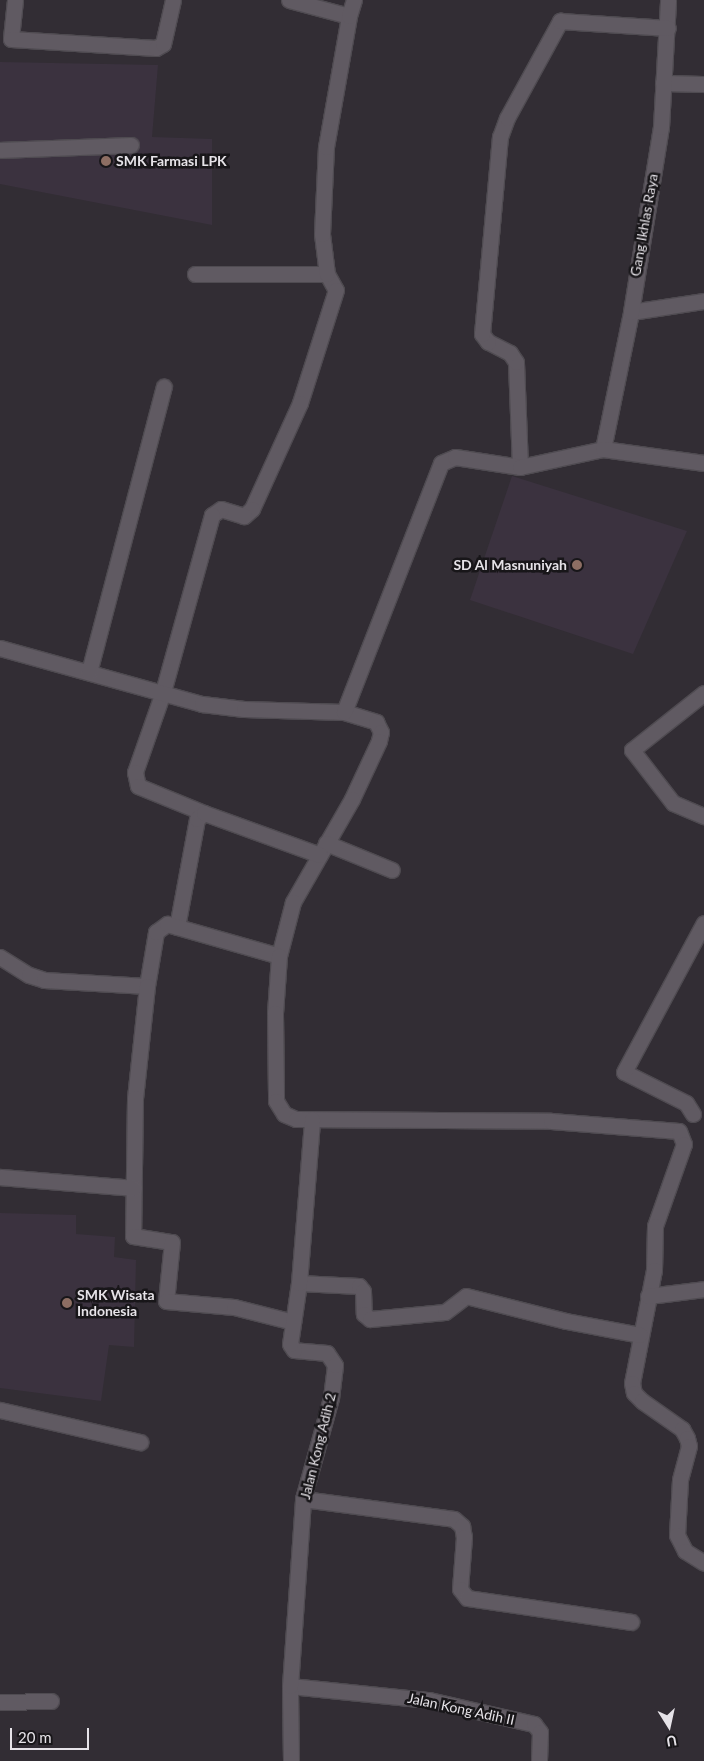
<!DOCTYPE html>
<html>
<head>
<meta charset="utf-8">
<style>
	body { margin:0 }
	#map { position:relative; width:704px; height:1761px; overflow:hidden; background:#322d34; font-family:Lato,sans-serif }
	div>[style] { position:absolute }
	.built>* { inset:0; background:#3b323f }
	.roads { filter:drop-shadow(1px 0 #4f4b51) drop-shadow(-1px 0 #4f4b51) drop-shadow(0 1px #4f4b51) drop-shadow(0 -1px #4f4b51) }
	.street>* { height:15px; margin:-7.5px; padding:0 7.5px; transform-origin:7.5px; border-radius:7.5px; background:#605a62 }
	.dots>* { width:14px; height:14px; translate:-50% -50%; box-sizing:border-box; border:2px solid #181619; border-radius:50% }
	span { translate:-50% -50%; white-space:nowrap; text-align:center; line-height:1.15; -webkit-text-stroke:5px #181619; paint-order:stroke }
	.poi-label { font-size:14px; color:#e6e3e8; font-weight:700 }
	.left { translate:0 -50%; text-align:left }
	.right { translate:-100% -50%; text-align:right }
	.street-label { font-size:14px; color:#e6e3e8 }
	.north { position:absolute; left:644px; top:1701px; width:50px; height:50px; -webkit-text-stroke:4px #181619; paint-order:stroke; rotate:170deg; font-size:14px; font-weight:700; line-height:20px; text-align:center; color:#e6e3e8 }
	.north::after { content:''; display:block; margin:auto; width:18px; height:22px; background:#e6e3e8; clip-path:polygon(50% 0,100% 100%,50% 72%,0 100%) }
	.scale { position:absolute; left:10px; top:1728px; width:79px; height:22px; box-sizing:border-box; border:2px solid #e6e3e8; border-top:0; padding-left:6px; font-size:15px; line-height:18px; white-space:nowrap; color:#e6e3e8; -webkit-text-stroke:4px #181619; paint-order:stroke }
</style>
</head>
<body>
<div id="map">
	<div class="built">
		<i style="clip-path:polygon(0 62px,158px 65px,152px 137px,212px 139px,212px 225px,0 184px)"></i>
		<i style="clip-path:polygon(512px 476px,687px 531px,633px 654px,470px 600px)"></i>
		<i style="clip-path:polygon(0 1213px,76px 1215px,76px 1234px,115px 1237px,114px 1257px,136px 1260px,134px 1347px,109px 1345px,101px 1401px,0 1388px)"></i>
	</div>
	<div class="roads">
		<div class="street">
			<i style="left:15px;top:0;width:39px;rotate:96deg"></i>
			<i style="left:11px;top:39px;width:145px;rotate:3.6deg"></i>
			<i style="left:156px;top:48px;width:8px;rotate:-30deg"></i>
			<i style="left:163px;top:44px;width:45px;rotate:-77.2deg"></i>
			<i style="left:289px;top:0;width:62px;rotate:14.9deg"></i>
			<i style="left:663px;top:83px;width:41px;rotate:1.4deg"></i>
			<i style="left:0;top:150px;width:131px;rotate:-2.2deg"></i>
			<i style="left:195px;top:274px;width:132px"></i>
			<i style="left:327px;top:274px;width:18px;rotate:61deg"></i>
			<i style="left:336px;top:290px;width:119px;rotate:107.7deg"></i>
			<i style="left:300px;top:403px;width:116px;rotate:114.4deg"></i>
			<i style="left:252px;top:509px;width:11px;rotate:139deg"></i>
			<i style="left:244px;top:516px;width:24px;rotate:-163deg"></i>
			<i style="left:221px;top:509px;width:11px;rotate:146deg"></i>
			<i style="left:212px;top:515px;width:187px;rotate:105.5deg"></i>
			<i style="left:162px;top:695px;width:82px;rotate:109.3deg"></i>
			<i style="left:135px;top:772px;width:14px;rotate:78deg"></i>
			<i style="left:138px;top:786px;width:71px;rotate:22.2deg"></i>
			<i style="left:327px;top:274px;width:40px;rotate:-97.1deg"></i>
			<i style="left:322px;top:234px;width:87px;rotate:-87.4deg"></i>
			<i style="left:326px;top:147px;width:133px;rotate:-80deg"></i>
			<i style="left:349px;top:16px;width:17px;rotate:-73deg"></i>
			<i style="left:631px;top:312px;width:74px;rotate:-8.6deg"></i>
			<i style="left:603px;top:449px;width:140px;rotate:-78.4deg"></i>
			<i style="left:631px;top:312px;width:187px;rotate:-80.8deg"></i>
			<i style="left:661px;top:127px;width:127px;rotate:-86.8deg"></i>
			<i style="left:520px;top:467px;width:105px;rotate:-92.2deg"></i>
			<i style="left:516px;top:362px;width:11px;rotate:-124deg"></i>
			<i style="left:510px;top:353px;width:25px;rotate:-153deg"></i>
			<i style="left:488px;top:342px;width:10px;rotate:-127deg"></i>
			<i style="left:482px;top:334px;width:198px;rotate:-84.8deg"></i>
			<i style="left:500px;top:137px;width:20px;rotate:-70deg"></i>
			<i style="left:507px;top:118px;width:111px;rotate:-61.3deg"></i>
			<i style="left:560px;top:21px;width:108px;rotate:3.7deg"></i>
			<i style="left:0;top:648px;width:210px;rotate:15.5deg"></i>
			<i style="left:202px;top:704px;width:42px;rotate:6.8deg"></i>
			<i style="left:244px;top:709px;width:100px;rotate:1.7deg"></i>
			<i style="left:344px;top:712px;width:34px;rotate:17deg"></i>
			<i style="left:376px;top:722px;width:11px;rotate:63deg"></i>
			<i style="left:381px;top:732px;width:9px;rotate:103deg"></i>
			<i style="left:379px;top:741px;width:64px;rotate:115deg"></i>
			<i style="left:352px;top:799px;width:119px;rotate:119.8deg"></i>
			<i style="left:293px;top:902px;width:56px;rotate:104.5deg"></i>
			<i style="left:89px;top:672px;width:295px;rotate:-75.3deg"></i>
			<i style="left:704px;top:693px;width:92px;rotate:141.6deg"></i>
			<i style="left:632px;top:750px;width:67px;rotate:52.3deg"></i>
			<i style="left:673px;top:803px;width:34px;rotate:23deg"></i>
			<i style="left:344px;top:712px;width:267px;rotate:-68.7deg"></i>
			<i style="left:441px;top:463px;width:15px;rotate:-23deg"></i>
			<i style="left:455px;top:457px;width:66px;rotate:8.7deg"></i>
			<i style="left:520px;top:467px;width:85px;rotate:-12.2deg"></i>
			<i style="left:603px;top:449px;width:102px;rotate:7.9deg"></i>
			<i style="left:326px;top:843px;width:71px;rotate:22.2deg"></i>
			<i style="left:177px;top:927px;width:110px;rotate:-79.5deg"></i>
			<i style="left:197px;top:819px;width:9px;rotate:-41deg"></i>
			<i style="left:204px;top:813px;width:123px;rotate:19.9deg"></i>
			<i style="left:0;top:957px;width:34px;rotate:32deg"></i>
			<i style="left:29px;top:975px;width:16px;rotate:18deg"></i>
			<i style="left:44px;top:980px;width:103px;rotate:3.3deg"></i>
			<i style="left:147px;top:986px;width:55px;rotate:-80.5deg"></i>
			<i style="left:156px;top:932px;width:14px;rotate:-36deg"></i>
			<i style="left:167px;top:924px;width:116px;rotate:15.9deg"></i>
			<i style="left:279px;top:956px;width:57px;rotate:94deg"></i>
			<i style="left:275px;top:1013px;width:88px;rotate:89.3deg"></i>
			<i style="left:276px;top:1101px;width:15px;rotate:58deg"></i>
			<i style="left:284px;top:1114px;width:13px;rotate:23deg"></i>
			<i style="left:296px;top:1119px;width:255px;rotate:0.4deg"></i>
			<i style="left:551px;top:1121px;width:128px;rotate:4.5deg"></i>
			<i style="left:679px;top:1131px;width:14px;rotate:69deg"></i>
			<i style="left:684px;top:1144px;width:87px;rotate:109.5deg"></i>
			<i style="left:655px;top:1226px;width:44px;rotate:91.3deg"></i>
			<i style="left:654px;top:1270px;width:115px;rotate:101deg"></i>
			<i style="left:632px;top:1383px;width:10px;rotate:79deg"></i>
			<i style="left:634px;top:1393px;width:11px;rotate:45deg"></i>
			<i style="left:642px;top:1401px;width:49px;rotate:35deg"></i>
			<i style="left:682px;top:1429px;width:10px;rotate:61deg"></i>
			<i style="left:687px;top:1438px;width:8px;rotate:76deg"></i>
			<i style="left:689px;top:1446px;width:35px;rotate:105deg"></i>
			<i style="left:680px;top:1480px;width:55px;rotate:93.1deg"></i>
			<i style="left:677px;top:1535px;width:18px;rotate:63deg"></i>
			<i style="left:685px;top:1551px;width:22px;rotate:32deg"></i>
			<i style="left:147px;top:986px;width:113px;rotate:96.1deg"></i>
			<i style="left:135px;top:1098px;width:138px;rotate:90.8deg"></i>
			<i style="left:133px;top:1236px;width:39px;rotate:9deg"></i>
			<i style="left:172px;top:1242px;width:59px;rotate:95.8deg"></i>
			<i style="left:166px;top:1301px;width:68px;rotate:5deg"></i>
			<i style="left:234px;top:1307px;width:61px;rotate:14.3deg"></i>
			<i style="left:693px;top:1114px;width:13px;rotate:-122deg"></i>
			<i style="left:686px;top:1103px;width:69px;rotate:-153.4deg"></i>
			<i style="left:624px;top:1072px;width:169px;rotate:-61.8deg"></i>
			<i style="left:0;top:1177px;width:134px;rotate:4.7deg"></i>
			<i style="left:299px;top:1283px;width:60px;rotate:2.9deg"></i>
			<i style="left:359px;top:1286px;width:6px;rotate:51deg"></i>
			<i style="left:363px;top:1291px;width:23px;rotate:88deg"></i>
			<i style="left:364px;top:1314px;width:8px;rotate:40deg"></i>
			<i style="left:370px;top:1319px;width:75px;rotate:-5.3deg"></i>
			<i style="left:445px;top:1312px;width:26px;rotate:-37deg"></i>
			<i style="left:466px;top:1296px;width:103px;rotate:14deg"></i>
			<i style="left:566px;top:1321px;width:75px;rotate:10.7deg"></i>
			<i style="left:648px;top:1296px;width:56px;rotate:-7.1deg"></i>
			<i style="left:0;top:1410px;width:144px;rotate:12.9deg"></i>
			<i style="left:303px;top:1499px;width:152px;rotate:7.5deg"></i>
			<i style="left:454px;top:1519px;width:11px;rotate:41deg"></i>
			<i style="left:462px;top:1526px;width:11px;rotate:80deg"></i>
			<i style="left:464px;top:1537px;width:52px;rotate:94.4deg"></i>
			<i style="left:460px;top:1589px;width:11px;rotate:52deg"></i>
			<i style="left:467px;top:1598px;width:166px;rotate:8.3deg"></i>
			<i style="left:290px;top:1686px;width:140px;rotate:5.8deg"></i>
			<i style="left:429px;top:1700px;width:108px;rotate:12.9deg"></i>
			<i style="left:534px;top:1724px;width:10px;rotate:53deg"></i>
			<i style="left:540px;top:1732px;width:29px;rotate:92deg"></i>
			<i style="left:0;top:1702px;width:51px;rotate:-1.1deg"></i>
			<i style="left:291px;top:1761px;width:75px;rotate:-90.8deg"></i>
			<i style="left:290px;top:1686px;width:187px;rotate:-86deg"></i>
			<i style="left:303px;top:1499px;width:105px;rotate:-74.5deg"></i>
			<i style="left:331px;top:1398px;width:33px;rotate:-83deg"></i>
			<i style="left:335px;top:1365px;width:14px;rotate:-124deg"></i>
			<i style="left:327px;top:1353px;width:33px;rotate:-175deg"></i>
			<i style="left:294px;top:1350px;width:7px;rotate:-124deg"></i>
			<i style="left:290px;top:1344px;width:62px;rotate:-81.6deg"></i>
			<i style="left:299px;top:1283px;width:164px;rotate:-85.4deg"></i>
		</div>
	</div>
	<div class="dots">
		<i style="left:106px;top:161px;background:#8d6e63"></i>
		<i style="left:577px;top:565px;background:#8d6e63"></i>
		<i style="left:67px;top:1303px;background:#8d6e63"></i>
	</div>
	<div class="poi-label">
		<span class="left" style="left:116px;top:161px">SMK Farmasi LPK</span>
		<span class="right" style="left:567px;top:565px">SD Al Masnuniyah</span>
		<span class="left" style="left:77px;top:1303px">SMK Wisata<br>Indonesia</span>
	</div>
	<div class="street-label">
		<span style="left:644px;top:225px;rotate:-80deg">Gang Ikhlas Raya</span>
		<span style="left:318px;top:1446px;rotate:-76deg">Jalan Kong Adih 2</span>
		<span style="left:461px;top:1709px;rotate:12deg">Jalan Kong Adih II</span>
	</div>
	<div class="north">U</div>
	<div class="scale">20 m</div>
</div>
</body>
</html>
